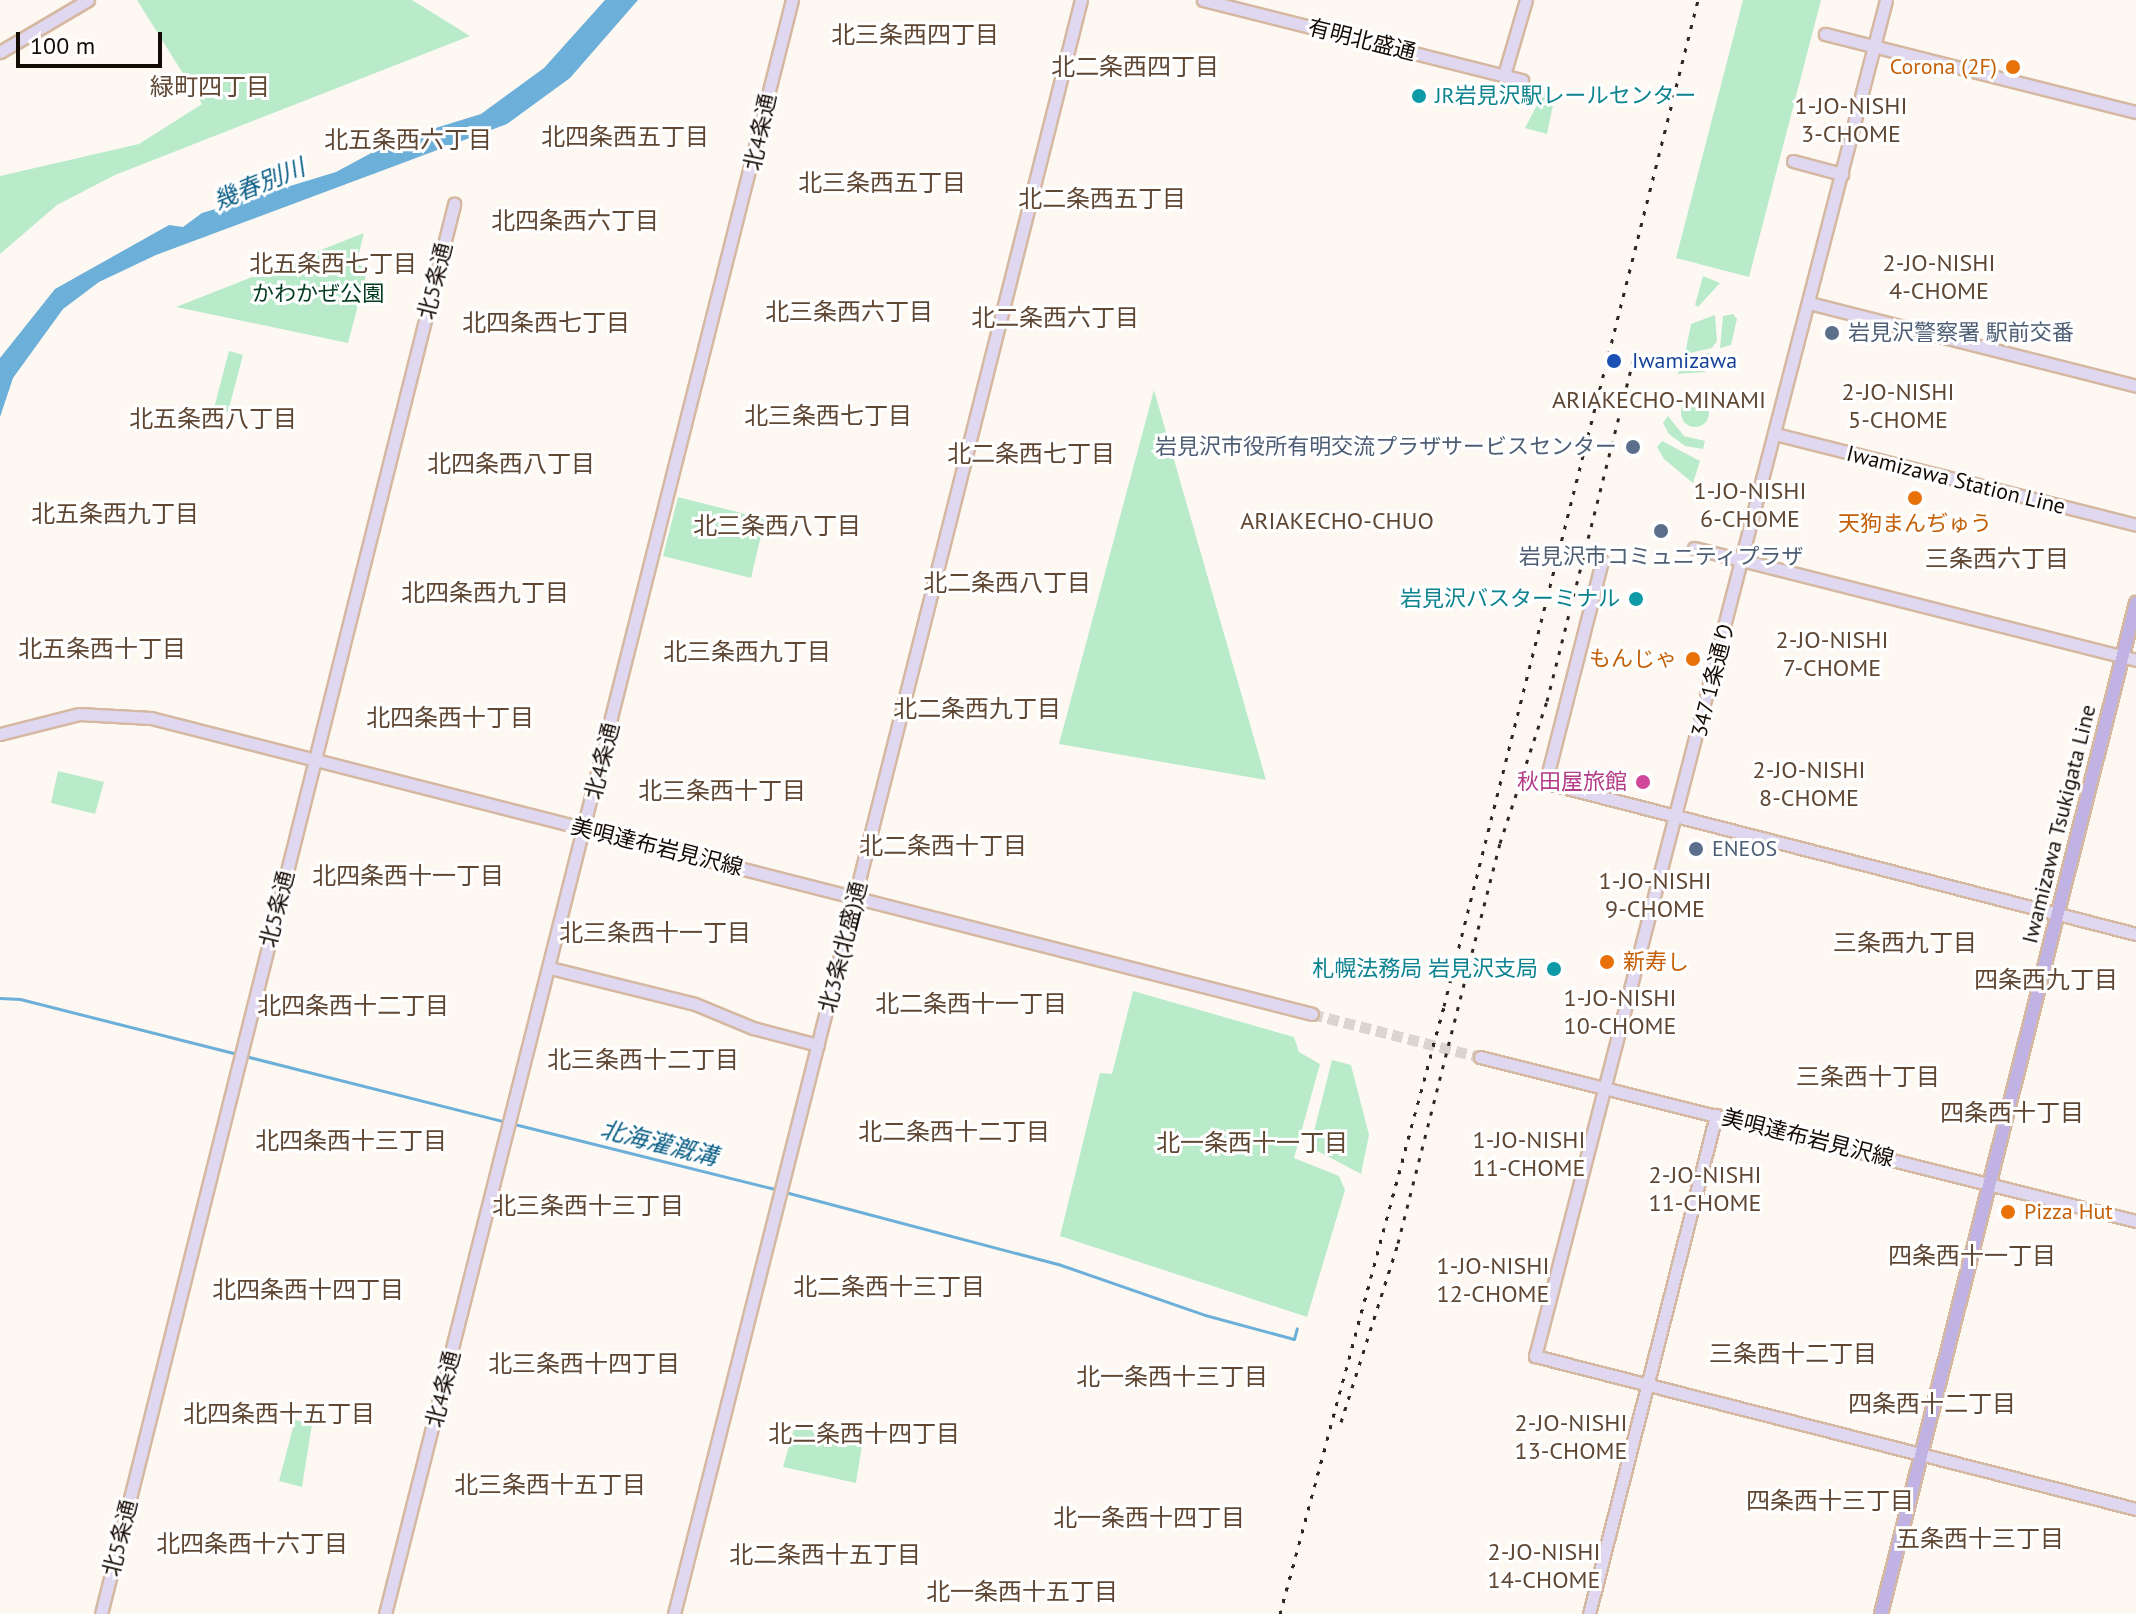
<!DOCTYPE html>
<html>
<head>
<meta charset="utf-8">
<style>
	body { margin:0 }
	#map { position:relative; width:2136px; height:1614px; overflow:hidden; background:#fef8f3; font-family:"PT Sans","Noto Sans JP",sans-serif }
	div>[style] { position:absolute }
	.green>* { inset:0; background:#b9ebcb }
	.round { border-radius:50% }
	.water>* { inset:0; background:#6cafd8 }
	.stream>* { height:3px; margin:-1.5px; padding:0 1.5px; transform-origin:1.5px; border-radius:1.5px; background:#6cafd8 }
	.secondary-tunnel>* { height:11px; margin-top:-5.5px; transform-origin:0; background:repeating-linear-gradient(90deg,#dbd4cf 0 11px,transparent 0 16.5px) }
	.roads { filter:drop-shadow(2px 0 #d5b8a1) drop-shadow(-2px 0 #d5b8a1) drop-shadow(0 2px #d5b8a1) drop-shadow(0 -2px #d5b8a1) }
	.secondary>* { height:11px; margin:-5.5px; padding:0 5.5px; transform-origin:5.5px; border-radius:5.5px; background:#e0d8f1 }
	.primary>* { height:12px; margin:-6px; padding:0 6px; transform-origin:6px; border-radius:6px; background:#c0b2e3 }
	.rail>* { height:3px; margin-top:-1.5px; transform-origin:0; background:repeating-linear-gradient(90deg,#302620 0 4px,transparent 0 12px) }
	.dots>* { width:22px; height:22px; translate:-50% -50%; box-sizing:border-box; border:4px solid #fff; border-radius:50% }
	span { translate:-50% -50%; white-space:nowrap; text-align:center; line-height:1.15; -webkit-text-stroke:6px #fff; paint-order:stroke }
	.street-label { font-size:22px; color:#150b05 }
	.food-label { font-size:22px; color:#c56008 }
	.right { translate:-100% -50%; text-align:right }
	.left { translate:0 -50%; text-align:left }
	.culture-label { font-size:22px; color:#0d838f }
	.park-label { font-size:22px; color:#023a20 }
	.service-label { font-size:22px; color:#4e5e75 }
	.transit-label { font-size:22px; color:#164399 }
	.hotel-label { font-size:22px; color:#b23c85 }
	.neighbourhood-label { font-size:24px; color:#604734 }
	.water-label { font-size:24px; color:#0b5f87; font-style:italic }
	.scale { position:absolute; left:16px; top:32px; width:146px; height:36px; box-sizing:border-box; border:4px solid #150b05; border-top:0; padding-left:10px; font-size:24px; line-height:28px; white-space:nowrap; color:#150b05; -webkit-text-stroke:6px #fff; paint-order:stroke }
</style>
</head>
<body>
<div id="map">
	<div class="green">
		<i style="clip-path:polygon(137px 0,412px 0,470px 36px,115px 175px,57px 205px,0 254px,0 176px,139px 144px,202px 104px)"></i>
		<i style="clip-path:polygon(1743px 0,1821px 0,1749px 277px,1676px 258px)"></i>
		<i style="clip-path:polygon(1537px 88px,1550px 92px,1554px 100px,1547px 134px,1525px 128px,1538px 103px)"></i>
		<i style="clip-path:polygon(364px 233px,356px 264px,368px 268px,348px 343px,176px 307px)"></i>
		<i style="clip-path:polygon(1703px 276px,1720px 283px,1698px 307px,1695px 305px)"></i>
		<i style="clip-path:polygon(1733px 314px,1737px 319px,1731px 345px,1720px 348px,1723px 316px)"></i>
		<i style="clip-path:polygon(1715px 315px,1717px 341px,1712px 348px,1685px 354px,1691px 324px)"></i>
		<i style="clip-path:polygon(229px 351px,243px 355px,228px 412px,214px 408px)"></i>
		<i style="clip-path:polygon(1709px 353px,1713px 358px,1705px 372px,1677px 374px,1691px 357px)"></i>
		<i style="clip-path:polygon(1154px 390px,1266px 780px,1059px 744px)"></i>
		<i class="round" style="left:1681px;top:399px;width:28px;height:28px"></i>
		<i style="clip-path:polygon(1668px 416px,1684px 436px,1705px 441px,1703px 449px,1685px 446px,1669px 434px,1663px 423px)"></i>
		<i style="clip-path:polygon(1662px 441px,1700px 461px,1693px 483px,1664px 459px,1657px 447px)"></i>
		<i style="clip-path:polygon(678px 497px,765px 519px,751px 578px,663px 556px)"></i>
		<i style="clip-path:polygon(58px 771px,104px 782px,95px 814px,51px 803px)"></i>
		<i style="clip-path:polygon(1133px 991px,1294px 1037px,1299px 1052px,1320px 1064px,1294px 1158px,1339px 1176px,1345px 1190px,1307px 1317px,1060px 1236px,1100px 1073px,1112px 1074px)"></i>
		<i style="clip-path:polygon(1332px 1060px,1351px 1065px,1369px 1135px,1361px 1174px,1310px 1147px)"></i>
		<i style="clip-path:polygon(295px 1420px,312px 1424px,302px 1487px,279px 1481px)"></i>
		<i style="clip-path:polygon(796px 1422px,863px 1439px,856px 1483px,783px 1467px)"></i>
	</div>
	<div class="water">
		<i style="clip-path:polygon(605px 0,638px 0,570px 78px,507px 124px,156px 255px,99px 282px,63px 309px,13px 378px,0 417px,0 358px,55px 289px,169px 225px,183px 227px,202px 213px,336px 172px,375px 151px,398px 146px,403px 138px,481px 114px,544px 68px)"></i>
	</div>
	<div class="stream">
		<i style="left:0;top:998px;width:20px;rotate:3deg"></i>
		<i style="left:20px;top:999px;width:501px;rotate:14.2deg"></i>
		<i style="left:514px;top:1124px;width:272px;rotate:14deg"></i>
		<i style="left:785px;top:1192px;width:282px;rotate:14.8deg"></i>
		<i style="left:1058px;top:1264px;width:156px;rotate:19.1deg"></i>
		<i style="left:1205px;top:1315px;width:92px;rotate:15.1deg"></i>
		<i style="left:1294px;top:1339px;width:11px;rotate:-75deg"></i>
	</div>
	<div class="secondary-tunnel">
		<i style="left:1312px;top:1014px;width:173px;rotate:14.4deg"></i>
	</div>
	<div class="roads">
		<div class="secondary">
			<i style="left:1203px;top:0;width:329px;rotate:14.1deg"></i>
			<i style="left:1886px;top:0;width:1401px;rotate:104.51deg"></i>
			<i style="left:1535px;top:1356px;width:620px;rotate:14.28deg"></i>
			<i style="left:1825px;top:34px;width:321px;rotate:14.1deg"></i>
			<i style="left:0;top:52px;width:102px;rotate:-30.6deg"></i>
			<i style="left:1504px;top:75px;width:78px;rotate:-73.7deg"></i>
			<i style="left:1793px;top:161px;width:51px;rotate:14.9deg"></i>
			<i style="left:1809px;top:303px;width:337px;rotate:14.2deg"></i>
			<i style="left:1775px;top:434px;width:372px;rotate:14.1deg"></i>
			<i style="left:1694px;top:548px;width:456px;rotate:14.2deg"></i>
			<i style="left:1602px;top:561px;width:223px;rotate:104.3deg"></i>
			<i style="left:1547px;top:777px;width:8px;rotate:60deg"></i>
			<i style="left:1551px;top:784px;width:604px;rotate:14.38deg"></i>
			<i style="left:0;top:734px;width:81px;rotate:-14.2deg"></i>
			<i style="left:79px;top:714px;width:72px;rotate:3.2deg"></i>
			<i style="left:151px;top:718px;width:1198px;rotate:14.3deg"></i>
			<i style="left:550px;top:968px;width:149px;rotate:13.9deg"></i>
			<i style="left:695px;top:1004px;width:63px;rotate:22.5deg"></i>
			<i style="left:753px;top:1028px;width:67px;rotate:14.7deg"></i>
			<i style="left:1480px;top:1057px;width:676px;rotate:14.04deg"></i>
			<i style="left:101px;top:1614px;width:1454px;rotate:-75.94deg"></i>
			<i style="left:385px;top:1614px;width:1665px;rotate:-75.85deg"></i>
			<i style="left:674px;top:1614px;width:1665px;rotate:-75.85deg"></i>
			<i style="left:1589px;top:1614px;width:515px;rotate:-75.72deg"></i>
		</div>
		<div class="primary">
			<i style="left:1881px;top:1614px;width:1043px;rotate:-75.84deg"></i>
		</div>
	</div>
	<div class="rail">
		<i style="left:1341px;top:1422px;width:188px;rotate:-72.3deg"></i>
		<i style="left:1398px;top:1243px;width:413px;rotate:-75.7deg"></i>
		<i style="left:1500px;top:843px;width:150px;rotate:-71.7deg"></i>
		<i style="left:1547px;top:701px;width:359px;rotate:-75.8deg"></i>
		<i style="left:1280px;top:1614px;width:630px;rotate:-74.9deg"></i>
		<i style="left:1444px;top:1006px;width:1038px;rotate:-75.83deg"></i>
	</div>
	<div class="dots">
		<i style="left:2013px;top:67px;background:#e8710a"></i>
		<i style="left:1419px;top:96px;background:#0f9aa8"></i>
		<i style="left:1832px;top:333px;background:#5c6f8a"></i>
		<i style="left:1614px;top:361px;background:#1a4fb4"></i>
		<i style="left:1633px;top:447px;background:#5c6f8a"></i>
		<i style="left:1915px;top:498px;background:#e8710a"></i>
		<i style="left:1661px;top:531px;background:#5c6f8a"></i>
		<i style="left:1636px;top:599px;background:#0f9aa8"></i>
		<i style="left:1693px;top:659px;background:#e8710a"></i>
		<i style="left:1643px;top:782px;background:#d1479c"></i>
		<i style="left:1696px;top:849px;background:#5c6f8a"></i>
		<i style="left:1607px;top:962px;background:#e8710a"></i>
		<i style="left:1554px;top:969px;background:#0f9aa8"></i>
		<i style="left:2008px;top:1212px;background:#e8710a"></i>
	</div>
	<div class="street-label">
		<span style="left:1362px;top:40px;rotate:14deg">有明北盛通</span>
		<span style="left:760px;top:132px;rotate:-78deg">北4条通</span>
		<span style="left:435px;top:281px;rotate:-76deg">北5条通</span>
		<span style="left:1956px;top:480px;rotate:14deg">Iwamizawa Station Line</span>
		<span style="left:1713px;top:679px;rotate:-76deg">347 1条通り</span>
		<span style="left:602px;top:761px;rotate:-76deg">北4条通</span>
		<span style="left:2059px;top:824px;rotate:-76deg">Iwamizawa Tsukigata Line</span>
		<span style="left:657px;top:847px;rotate:14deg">美唄達布岩見沢線</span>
		<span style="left:277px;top:909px;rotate:-76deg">北5条通</span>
		<span style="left:843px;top:947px;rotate:-76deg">北3条(北盛)通</span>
		<span style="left:1808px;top:1138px;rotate:14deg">美唄達布岩見沢線</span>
		<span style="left:443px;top:1389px;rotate:-76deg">北4条通</span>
		<span style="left:120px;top:1538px;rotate:-76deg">北5条通</span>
	</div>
	<div class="food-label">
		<span class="right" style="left:1997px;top:67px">Corona (2F)</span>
		<span style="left:1915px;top:524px">天狗まんぢゅう</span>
		<span class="right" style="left:1677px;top:659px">もんじゃ</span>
		<span class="left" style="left:1623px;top:962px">新寿し</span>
		<span class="left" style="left:2024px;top:1212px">Pizza Hut</span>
	</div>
	<div class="culture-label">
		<span class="left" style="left:1435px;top:96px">JR岩見沢駅レールセンター</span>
		<span class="right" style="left:1620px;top:599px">岩見沢バスターミナル</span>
		<span class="right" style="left:1538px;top:969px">札幌法務局 岩見沢支局</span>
	</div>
	<div class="park-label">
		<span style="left:318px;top:294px">かわかぜ公園</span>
	</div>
	<div class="service-label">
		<span class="left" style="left:1848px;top:333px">岩見沢警察署 駅前交番</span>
		<span class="right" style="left:1617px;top:447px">岩見沢市役所有明交流プラザサービスセンター</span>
		<span style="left:1661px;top:557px">岩見沢市コミュニティプラザ</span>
		<span class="left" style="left:1712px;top:849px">ENEOS</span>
	</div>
	<div class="transit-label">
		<span class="left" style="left:1632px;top:361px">Iwamizawa</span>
	</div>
	<div class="hotel-label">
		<span class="right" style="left:1627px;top:782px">秋田屋旅館</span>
	</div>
	<div class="neighbourhood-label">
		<span style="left:915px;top:35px">北三条西四丁目</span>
		<span style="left:1135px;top:67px">北二条西四丁目</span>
		<span style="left:210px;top:87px">緑町四丁目</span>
		<span style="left:1851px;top:120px">1-JO-NISHI<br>3-CHOME</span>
		<span style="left:625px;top:137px">北四条西五丁目</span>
		<span style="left:408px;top:140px">北五条西六丁目</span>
		<span style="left:882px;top:183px">北三条西五丁目</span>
		<span style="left:1102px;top:199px">北二条西五丁目</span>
		<span style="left:575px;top:221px">北四条西六丁目</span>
		<span style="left:1939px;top:277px">2-JO-NISHI<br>4-CHOME</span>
		<span style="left:333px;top:264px">北五条西七丁目</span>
		<span style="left:849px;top:312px">北三条西六丁目</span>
		<span style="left:1055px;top:318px">北二条西六丁目</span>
		<span style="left:546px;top:323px">北四条西七丁目</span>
		<span style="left:1898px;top:406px">2-JO-NISHI<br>5-CHOME</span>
		<span style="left:1659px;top:400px">ARIAKECHO-MINAMI</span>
		<span style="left:828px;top:416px">北三条西七丁目</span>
		<span style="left:213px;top:419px">北五条西八丁目</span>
		<span style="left:1031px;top:454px">北二条西七丁目</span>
		<span style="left:511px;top:464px">北四条西八丁目</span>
		<span style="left:1750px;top:505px">1-JO-NISHI<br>6-CHOME</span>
		<span style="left:115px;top:514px">北五条西九丁目</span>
		<span style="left:1337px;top:521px">ARIAKECHO-CHUO</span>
		<span style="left:777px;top:526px">北三条西八丁目</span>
		<span style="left:1997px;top:559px">三条西六丁目</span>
		<span style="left:1007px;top:583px">北二条西八丁目</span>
		<span style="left:485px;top:593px">北四条西九丁目</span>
		<span style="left:1832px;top:654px">2-JO-NISHI<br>7-CHOME</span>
		<span style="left:102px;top:649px">北五条西十丁目</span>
		<span style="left:747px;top:652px">北三条西九丁目</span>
		<span style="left:977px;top:709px">北二条西九丁目</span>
		<span style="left:450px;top:718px">北四条西十丁目</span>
		<span style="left:1809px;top:784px">2-JO-NISHI<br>8-CHOME</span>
		<span style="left:722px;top:791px">北三条西十丁目</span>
		<span style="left:943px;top:846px">北二条西十丁目</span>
		<span style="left:408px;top:876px">北四条西十一丁目</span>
		<span style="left:1655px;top:895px">1-JO-NISHI<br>9-CHOME</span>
		<span style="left:655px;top:933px">北三条西十一丁目</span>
		<span style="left:1905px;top:943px">三条西九丁目</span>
		<span style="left:2046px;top:980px">四条西九丁目</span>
		<span style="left:1620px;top:1012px">1-JO-NISHI<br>10-CHOME</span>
		<span style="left:971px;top:1004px">北二条西十一丁目</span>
		<span style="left:353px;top:1006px">北四条西十二丁目</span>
		<span style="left:643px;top:1060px">北三条西十二丁目</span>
		<span style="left:1868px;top:1077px">三条西十丁目</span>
		<span style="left:2012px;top:1113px">四条西十丁目</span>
		<span style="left:954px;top:1132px">北二条西十二丁目</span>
		<span style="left:1529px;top:1154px">1-JO-NISHI<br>11-CHOME</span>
		<span style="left:351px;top:1141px">北四条西十三丁目</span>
		<span style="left:1252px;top:1143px">北一条西十一丁目</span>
		<span style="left:1705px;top:1189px">2-JO-NISHI<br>11-CHOME</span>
		<span style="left:588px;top:1206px">北三条西十三丁目</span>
		<span style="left:1972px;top:1256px">四条西十一丁目</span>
		<span style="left:1493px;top:1280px">1-JO-NISHI<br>12-CHOME</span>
		<span style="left:889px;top:1287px">北二条西十三丁目</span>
		<span style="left:308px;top:1290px">北四条西十四丁目</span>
		<span style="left:1793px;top:1354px">三条西十二丁目</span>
		<span style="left:584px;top:1364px">北三条西十四丁目</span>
		<span style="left:1172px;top:1377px">北一条西十三丁目</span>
		<span style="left:1932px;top:1404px">四条西十二丁目</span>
		<span style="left:279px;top:1414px">北四条西十五丁目</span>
		<span style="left:1571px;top:1437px">2-JO-NISHI<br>13-CHOME</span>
		<span style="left:864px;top:1434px">北二条西十四丁目</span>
		<span style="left:550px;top:1485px">北三条西十五丁目</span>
		<span style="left:1830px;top:1501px">四条西十三丁目</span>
		<span style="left:1149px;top:1518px">北一条西十四丁目</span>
		<span style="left:1980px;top:1539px">五条西十三丁目</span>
		<span style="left:252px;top:1544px">北四条西十六丁目</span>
		<span style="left:1544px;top:1566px">2-JO-NISHI<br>14-CHOME</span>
		<span style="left:825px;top:1555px">北二条西十五丁目</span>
		<span style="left:1022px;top:1592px">北一条西十五丁目</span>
	</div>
	<div class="water-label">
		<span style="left:259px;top:184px;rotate:-22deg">幾春別川</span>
		<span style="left:659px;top:1143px;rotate:14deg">北海灌漑溝</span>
	</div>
	<div class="scale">100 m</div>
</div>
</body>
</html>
